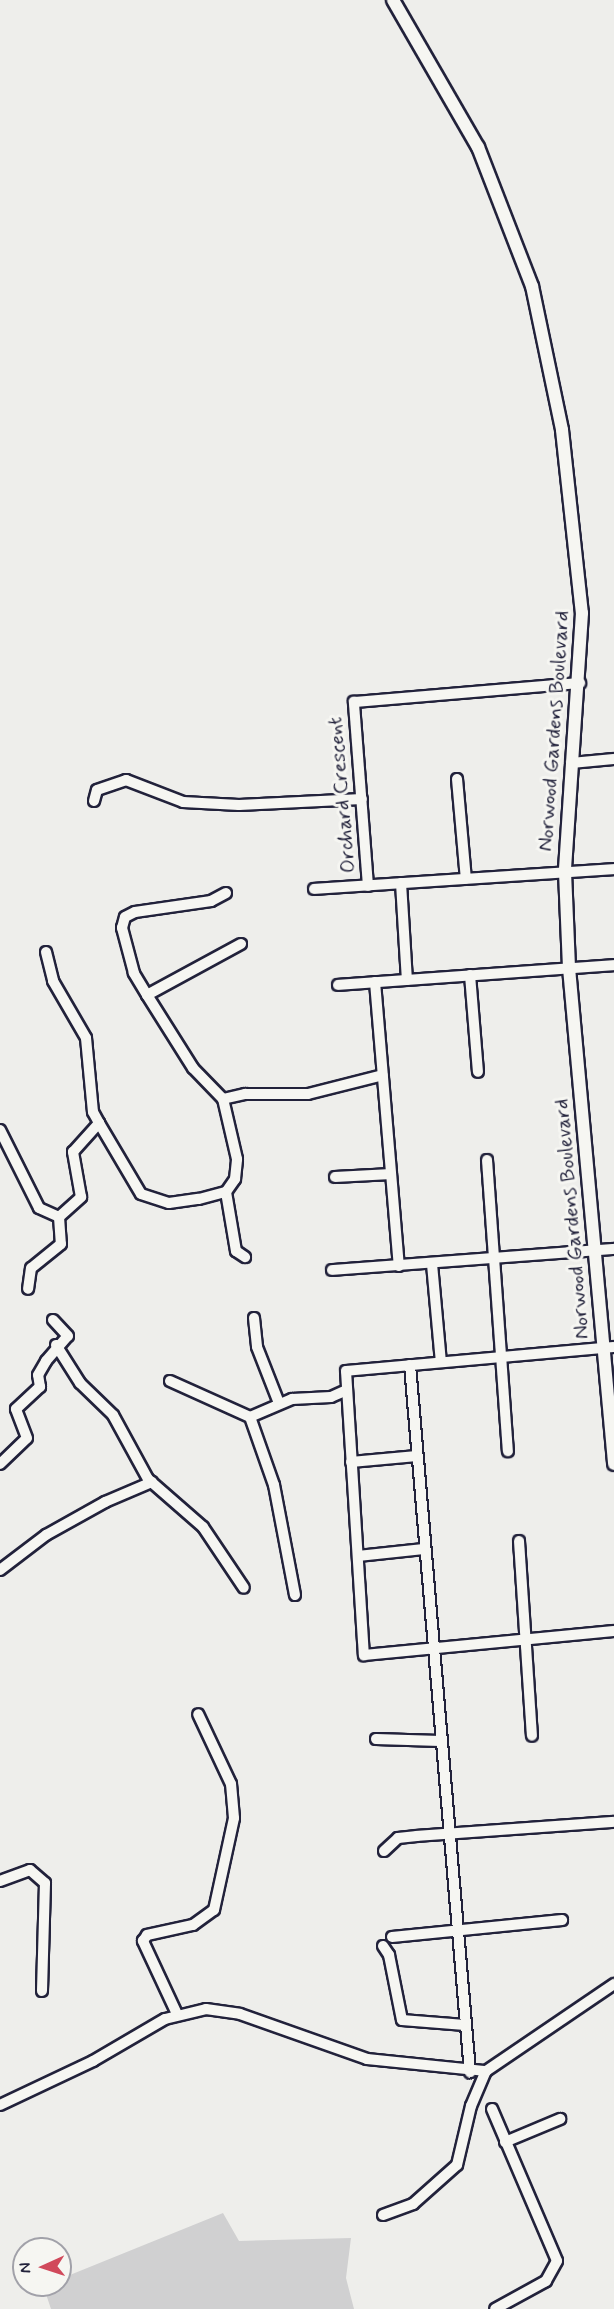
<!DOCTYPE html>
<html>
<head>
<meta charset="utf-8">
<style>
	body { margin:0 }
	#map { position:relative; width:614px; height:2309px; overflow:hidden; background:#eeeeeb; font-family:Mynerve,sans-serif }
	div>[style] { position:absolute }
	.green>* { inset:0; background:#d0d0d1 }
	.roads { filter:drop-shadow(2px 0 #22223b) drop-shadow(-2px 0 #22223b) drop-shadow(0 2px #22223b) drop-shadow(0 -2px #22223b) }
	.minor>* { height:10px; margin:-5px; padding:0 5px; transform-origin:5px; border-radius:5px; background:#f6f6f2 }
	.tertiary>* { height:12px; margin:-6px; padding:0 6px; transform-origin:6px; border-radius:6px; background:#f6f6f2 }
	span { translate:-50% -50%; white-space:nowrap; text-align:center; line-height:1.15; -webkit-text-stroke:6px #f6f6f2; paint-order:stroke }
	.street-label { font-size:21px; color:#22223b }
	.north { position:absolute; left:12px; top:2237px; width:60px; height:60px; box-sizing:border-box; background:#f6f6f2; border:2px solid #a1a1a9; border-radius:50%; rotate:267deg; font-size:16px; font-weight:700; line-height:24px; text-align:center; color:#22223b }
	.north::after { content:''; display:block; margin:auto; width:21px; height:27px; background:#d1495b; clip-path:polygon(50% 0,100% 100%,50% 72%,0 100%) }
</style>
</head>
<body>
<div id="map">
	<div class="green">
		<i style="clip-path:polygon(223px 2213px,239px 2241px,351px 2238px,346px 2278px,354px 2309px,51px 2309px,43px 2285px,60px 2285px,60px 2279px)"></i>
	</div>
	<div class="roads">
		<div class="minor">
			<i style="left:571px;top:763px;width:43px;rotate:-5.3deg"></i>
			<i style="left:457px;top:779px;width:100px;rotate:84.9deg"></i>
			<i style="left:94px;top:801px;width:11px;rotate:-75deg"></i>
			<i style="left:97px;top:790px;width:31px;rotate:-19deg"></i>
			<i style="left:126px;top:780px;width:61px;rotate:21.1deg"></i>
			<i style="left:183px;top:802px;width:56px;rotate:3.1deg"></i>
			<i style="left:239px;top:805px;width:123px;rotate:-2.8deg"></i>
			<i style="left:401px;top:883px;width:97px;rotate:86.5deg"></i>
			<i style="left:368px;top:886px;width:185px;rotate:-94.4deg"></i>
			<i style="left:354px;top:702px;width:227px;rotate:-4.8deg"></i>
			<i style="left:314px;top:889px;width:301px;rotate:-3.8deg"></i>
			<i style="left:46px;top:952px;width:30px;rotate:76deg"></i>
			<i style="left:53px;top:981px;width:66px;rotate:59.9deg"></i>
			<i style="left:86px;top:1038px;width:74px;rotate:84.6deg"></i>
			<i style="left:93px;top:1112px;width:13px;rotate:61deg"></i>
			<i style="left:470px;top:975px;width:97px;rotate:85.3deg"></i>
			<i style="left:375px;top:982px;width:285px;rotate:85.2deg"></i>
			<i style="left:338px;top:985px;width:277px;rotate:-4.1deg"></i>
			<i style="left:147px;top:995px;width:107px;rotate:-28.5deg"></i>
			<i style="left:223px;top:1099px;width:43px;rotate:-134.1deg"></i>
			<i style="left:193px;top:1068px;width:86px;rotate:-122.2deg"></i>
			<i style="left:147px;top:995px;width:26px;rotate:-121deg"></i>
			<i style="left:134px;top:973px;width:47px;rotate:-104.9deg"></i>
			<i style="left:122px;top:928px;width:11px;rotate:-75deg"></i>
			<i style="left:125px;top:917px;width:11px;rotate:-27deg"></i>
			<i style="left:135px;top:912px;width:77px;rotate:-8.2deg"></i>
			<i style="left:211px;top:901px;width:17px;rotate:-28deg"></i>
			<i style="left:0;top:1130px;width:87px;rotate:63.4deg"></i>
			<i style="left:39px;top:1208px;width:22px;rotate:24deg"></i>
			<i style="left:59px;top:1217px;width:27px;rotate:86deg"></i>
			<i style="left:61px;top:1244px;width:38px;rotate:141deg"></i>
			<i style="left:31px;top:1268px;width:21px;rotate:98deg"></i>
			<i style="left:487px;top:1160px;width:292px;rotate:85.9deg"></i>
			<i style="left:335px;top:1177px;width:56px;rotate:-3.1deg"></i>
			<i style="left:226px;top:1192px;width:60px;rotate:80.4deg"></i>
			<i style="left:236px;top:1251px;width:11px;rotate:34deg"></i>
			<i style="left:59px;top:1217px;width:30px;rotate:-42deg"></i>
			<i style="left:81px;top:1197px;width:46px;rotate:-100.1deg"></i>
			<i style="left:73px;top:1152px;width:39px;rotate:-48deg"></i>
			<i style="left:99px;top:1123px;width:82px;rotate:59.4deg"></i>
			<i style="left:141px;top:1194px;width:29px;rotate:18deg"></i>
			<i style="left:169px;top:1203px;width:30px;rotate:-8deg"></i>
			<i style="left:199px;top:1199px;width:28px;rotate:-15deg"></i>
			<i style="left:226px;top:1192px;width:16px;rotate:-55deg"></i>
			<i style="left:235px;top:1179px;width:20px;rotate:-84deg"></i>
			<i style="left:237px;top:1159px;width:62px;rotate:-103.1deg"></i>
			<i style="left:223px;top:1099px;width:23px;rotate:-13deg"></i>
			<i style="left:245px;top:1094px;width:63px"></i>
			<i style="left:308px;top:1094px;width:77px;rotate:-14.2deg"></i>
			<i style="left:432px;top:1264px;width:98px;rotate:84.8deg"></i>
			<i style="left:332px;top:1270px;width:283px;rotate:-4.3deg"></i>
			<i style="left:254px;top:1318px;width:29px;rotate:84deg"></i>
			<i style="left:257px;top:1347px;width:60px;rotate:68.6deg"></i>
			<i style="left:56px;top:1345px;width:45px;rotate:57.7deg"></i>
			<i style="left:80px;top:1383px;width:46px;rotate:44.1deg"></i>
			<i style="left:113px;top:1415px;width:73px;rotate:61.3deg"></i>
			<i style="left:148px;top:1479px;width:73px;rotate:41.1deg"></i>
			<i style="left:203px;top:1527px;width:73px;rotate:56.1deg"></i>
			<i style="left:614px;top:1347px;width:269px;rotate:174.9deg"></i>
			<i style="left:346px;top:1371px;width:285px;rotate:86.4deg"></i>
			<i style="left:364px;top:1655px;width:251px;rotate:-5.5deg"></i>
			<i style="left:410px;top:1365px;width:710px;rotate:85.15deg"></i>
			<i style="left:170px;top:1381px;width:88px;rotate:24.2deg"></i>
			<i style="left:351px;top:1462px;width:66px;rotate:-5.2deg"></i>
			<i style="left:0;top:1464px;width:37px;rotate:-44deg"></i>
			<i style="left:27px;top:1438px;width:31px;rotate:-111deg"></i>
			<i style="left:16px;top:1409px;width:33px;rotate:-43deg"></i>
			<i style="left:40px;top:1387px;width:12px;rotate:-99deg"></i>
			<i style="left:38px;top:1375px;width:16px;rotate:-60deg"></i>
			<i style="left:46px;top:1361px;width:33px;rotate:-49deg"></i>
			<i style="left:68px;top:1336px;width:22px;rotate:-133deg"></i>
			<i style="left:519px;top:1541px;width:195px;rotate:86.2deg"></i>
			<i style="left:358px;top:1556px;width:66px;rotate:-6.1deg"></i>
			<i style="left:0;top:1570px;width:58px;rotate:-37.3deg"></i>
			<i style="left:46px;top:1535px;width:68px;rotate:-29.2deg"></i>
			<i style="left:105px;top:1502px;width:51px;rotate:-23.1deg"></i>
			<i style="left:295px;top:1595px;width:112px;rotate:-100.8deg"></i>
			<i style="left:274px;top:1485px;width:72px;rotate:-109.4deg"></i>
			<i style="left:250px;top:1417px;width:46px;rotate:-23.2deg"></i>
			<i style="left:292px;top:1399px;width:39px;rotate:-3deg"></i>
			<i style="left:331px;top:1397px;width:17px;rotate:-24deg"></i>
			<i style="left:376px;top:1739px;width:64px;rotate:1.8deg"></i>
			<i style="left:384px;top:1851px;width:19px;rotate:-43deg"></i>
			<i style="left:398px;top:1838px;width:19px;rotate:-6deg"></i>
			<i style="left:417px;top:1836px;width:197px;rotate:-4.1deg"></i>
			<i style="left:0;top:1881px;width:32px;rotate:-20deg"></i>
			<i style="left:30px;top:1870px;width:20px;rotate:41deg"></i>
			<i style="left:45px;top:1883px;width:108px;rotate:91.6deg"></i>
			<i style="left:392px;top:1937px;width:171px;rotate:-5.7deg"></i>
			<i style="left:383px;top:1946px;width:11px;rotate:56deg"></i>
			<i style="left:389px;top:1955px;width:66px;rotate:78.7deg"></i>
			<i style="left:402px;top:2020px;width:63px;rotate:4.5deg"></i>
			<i style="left:177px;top:2014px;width:81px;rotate:-115deg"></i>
			<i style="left:143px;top:1941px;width:7px;rotate:-56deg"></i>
			<i style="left:147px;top:1935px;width:47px;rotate:-12.3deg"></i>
			<i style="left:193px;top:1925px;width:26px;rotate:-36deg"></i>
			<i style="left:214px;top:1910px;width:94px;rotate:-77.7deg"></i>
			<i style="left:234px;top:1818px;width:34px;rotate:-95deg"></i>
			<i style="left:231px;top:1784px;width:77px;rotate:-115.2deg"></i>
			<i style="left:0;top:2105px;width:103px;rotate:-25.3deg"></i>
			<i style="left:93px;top:2061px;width:83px;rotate:-30.3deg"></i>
			<i style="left:165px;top:2019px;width:42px;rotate:-13.7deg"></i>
			<i style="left:206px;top:2009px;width:34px;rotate:8deg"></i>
			<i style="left:240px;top:2014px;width:135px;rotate:19.5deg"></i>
			<i style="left:367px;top:2059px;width:120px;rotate:5.8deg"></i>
			<i style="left:486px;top:2071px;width:155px;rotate:-34.2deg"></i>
			<i style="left:492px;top:2109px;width:165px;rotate:66.8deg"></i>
			<i style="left:557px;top:2261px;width:23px;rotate:119deg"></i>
			<i style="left:546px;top:2281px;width:58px;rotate:151.2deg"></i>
			<i style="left:505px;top:2142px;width:60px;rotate:-22.7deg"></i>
			<i style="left:383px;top:2215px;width:32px;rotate:-20deg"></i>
			<i style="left:413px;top:2204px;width:59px;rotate:-41.6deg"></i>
			<i style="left:457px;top:2165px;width:61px;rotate:-76.7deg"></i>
			<i style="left:471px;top:2106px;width:38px;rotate:-67deg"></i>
		</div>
		<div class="tertiary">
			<i style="left:393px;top:0;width:170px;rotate:60deg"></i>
			<i style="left:478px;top:147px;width:149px;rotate:68.8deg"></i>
			<i style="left:532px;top:286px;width:147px;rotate:78.2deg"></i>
			<i style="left:562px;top:430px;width:184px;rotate:83.8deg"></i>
			<i style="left:582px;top:613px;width:260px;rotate:93.8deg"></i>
			<i style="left:565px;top:872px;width:96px;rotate:87.6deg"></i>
			<i style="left:569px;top:968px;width:498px;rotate:84.8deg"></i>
		</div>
	</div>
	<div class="street-label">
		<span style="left:554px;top:731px;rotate:-86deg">Norwood Gardens Boulevard</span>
		<span style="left:342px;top:795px;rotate:-95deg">Orchard Crescent</span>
		<span style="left:572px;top:1219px;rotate:-95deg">Norwood Gardens Boulevard</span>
	</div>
	<div class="north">N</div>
</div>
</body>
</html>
